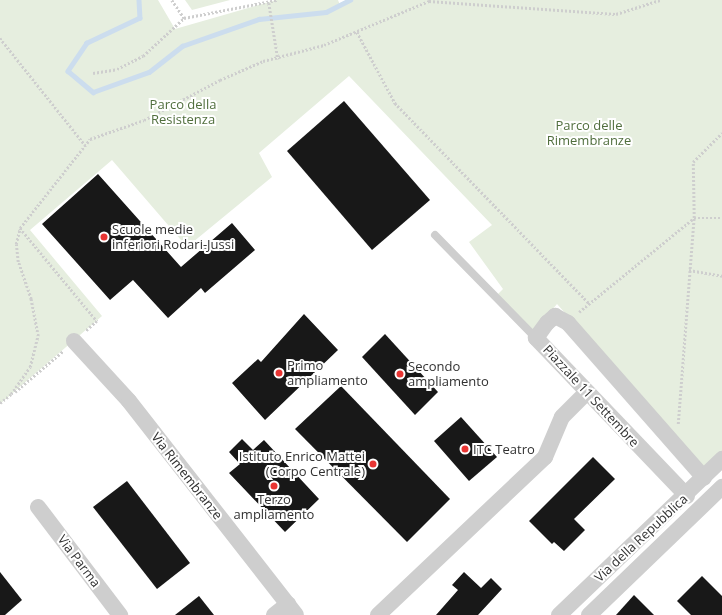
<!DOCTYPE html>
<html>
<head>
<meta charset="utf-8">
<style>
	body { margin:0 }
	#map { position:relative; width:722px; height:615px; overflow:hidden; background:#fff; font-family:"Open Sans",sans-serif }
	div>[style] { position:absolute }
	.green>* { inset:0; background:#e6eedf }
	.stream>* { height:4.5px; margin:-2.25px; padding:0 2.25px; transform-origin:2.25px; border-radius:2.25px; background:#cde }
	.building>* { inset:0; background:#181818 }
	.path>* { height:2.5px; margin-top:-1.25px; transform-origin:0; background:repeating-linear-gradient(90deg,#cecece 0 2px,transparent 0 4px) }
	.lane>* { height:8px; margin:-4px; padding:0 4px; transform-origin:4px; border-radius:4px; background:#cecece }
	.street>* { height:16px; margin:-8px; padding:0 8px; transform-origin:8px; border-radius:8px; background:#cecece }
	.dots>* { width:11px; height:11px; translate:-50% -50%; box-sizing:border-box; border:2px solid #fff; border-radius:50% }
	span { translate:-50% -50%; white-space:nowrap; text-align:center; line-height:1.15; -webkit-text-stroke:4px #fff; paint-order:stroke }
	.park-label { font-size:13px; color:#506e3d }
	.poi-label { font-size:13px; color:#313131 }
	.left { translate:0 -50%; text-align:left }
	.right { translate:-100% -50%; text-align:right }
	.street-label { font-size:13px; color:#313131 }
</style>
</head>
<body>
<div id="map">
	<div class="green">
		<i style="clip-path:polygon(0 0,158px 0,175px 29px,276px 0,338px 0,340px 5px,350px 0,722px 0,722px 459px,708px 474px,557px 304px,531px 335px,494px 298px,503px 289px,469px 242px,492px 225px,349px 76px,259px 153px,272px 177px,187px 247px,112px 160px,30px 230px,102px 316px,0 404px)"></i>
		<i style="clip-path:polygon(185px 0,230px 0,192px 10px)"></i>
	</div>
	<div class="stream">
		<i style="left:139px;top:0;width:18px;rotate:87deg"></i>
		<i style="left:140px;top:18px;width:59px;rotate:154.7deg"></i>
		<i style="left:87px;top:43px;width:34px;rotate:124deg"></i>
		<i style="left:68px;top:71px;width:33px;rotate:40deg"></i>
		<i style="left:93px;top:92px;width:59px;rotate:-19.7deg"></i>
		<i style="left:149px;top:72px;width:42px;rotate:-38.2deg"></i>
		<i style="left:182px;top:46px;width:82px;rotate:-19.3deg"></i>
		<i style="left:259px;top:19px;width:67px;rotate:-6deg"></i>
		<i style="left:326px;top:12px;width:27px;rotate:-27deg"></i>
	</div>
	<div class="building">
		<i style="clip-path:polygon(344px 101px,430px 200px,372px 250px,287px 151px)"></i>
		<i style="clip-path:polygon(98px 174px,181px 267px,232px 223px,255px 250px,205px 293px,201px 288px,168px 318px,133px 280px,110px 300px,42px 224px)"></i>
		<i style="clip-path:polygon(304px 314px,338px 350px,265px 420px,232px 383px,258px 359px,261px 362px)"></i>
		<i style="clip-path:polygon(385px 334px,438px 392px,415px 415px,362px 357px)"></i>
		<i style="clip-path:polygon(341px 386px,450px 499px,407px 542px,295px 429px)"></i>
		<i style="clip-path:polygon(461px 417px,497px 457px,469px 481px,434px 441px)"></i>
		<i style="clip-path:polygon(242px 439px,253px 450px,264px 440px,319px 499px,285px 532px,229px 473px,240px 464px,229px 452px)"></i>
		<i style="clip-path:polygon(593px 457px,615px 479px,574px 519px,585px 530px,564px 551px,554px 542px,552px 544px,529px 521px)"></i>
		<i style="clip-path:polygon(127px 481px,190px 563px,157px 589px,93px 507px)"></i>
		<i style="clip-path:polygon(0 572px,22px 600px,5px 615px,0 615px)"></i>
		<i style="clip-path:polygon(464px 572px,481px 588px,491px 578px,502px 589px,478px 615px,436px 615px,458px 590px,452px 585px)"></i>
		<i style="clip-path:polygon(702px 576px,722px 596px,722px 615px,691px 615px,677px 601px)"></i>
		<i style="clip-path:polygon(634px 595px,654px 615px,616px 615px)"></i>
		<i style="clip-path:polygon(199px 596px,214px 615px,175px 615px)"></i>
	</div>
	<div class="path">
		<i style="left:172px;top:0;width:22px;rotate:56deg"></i>
		<i style="left:184px;top:18px;width:95px;rotate:-11deg"></i>
		<i style="left:269px;top:3px;width:57px;rotate:80.9deg"></i>
		<i style="left:357px;top:32px;width:81px;rotate:61.8deg"></i>
		<i style="left:395px;top:103px;width:279px;rotate:45.9deg"></i>
		<i style="left:0;top:38px;width:137px;rotate:51.5deg"></i>
		<i style="left:93px;top:73px;width:24px;rotate:-9deg"></i>
		<i style="left:117px;top:69px;width:29px;rotate:-27deg"></i>
		<i style="left:143px;top:56px;width:56px;rotate:-42.8deg"></i>
		<i style="left:20px;top:228px;width:121px;rotate:50.4deg"></i>
		<i style="left:97px;top:321px;width:15px;rotate:138deg"></i>
		<i style="left:689px;top:270px;width:34px;rotate:10deg"></i>
		<i style="left:579px;top:312px;width:149px;rotate:-39.3deg"></i>
		<i style="left:694px;top:218px;width:28px"></i>
		<i style="left:15px;top:392px;width:63px;rotate:-40.5deg"></i>
		<i style="left:0;top:403px;width:14px;rotate:-39deg"></i>
		<i style="left:11px;top:394px;width:33px;rotate:-55deg"></i>
		<i style="left:30px;top:367px;width:32px;rotate:-76deg"></i>
		<i style="left:38px;top:336px;width:38px;rotate:-101deg"></i>
		<i style="left:31px;top:299px;width:39px;rotate:-109deg"></i>
		<i style="left:18px;top:262px;width:18px;rotate:-96deg"></i>
		<i style="left:16px;top:244px;width:16px;rotate:-76deg"></i>
		<i style="left:20px;top:228px;width:113px;rotate:-51.8deg"></i>
		<i style="left:90px;top:139px;width:57px;rotate:-19.4deg"></i>
		<i style="left:144px;top:120px;width:86px;rotate:-27.8deg"></i>
		<i style="left:220px;top:80px;width:47px;rotate:-23.8deg"></i>
		<i style="left:263px;top:61px;width:63px;rotate:-14.7deg"></i>
		<i style="left:324px;top:45px;width:114px;rotate:-22.7deg"></i>
		<i style="left:429px;top:1px;width:187px;rotate:4deg"></i>
		<i style="left:616px;top:14px;width:46px;rotate:-17.7deg"></i>
		<i style="left:678px;top:424px;width:207px;rotate:-85.6deg"></i>
		<i style="left:694px;top:218px;width:56px;rotate:-91deg"></i>
		<i style="left:693px;top:162px;width:41px;rotate:-45deg"></i>
	</div>
	<div class="lane">
		<i style="left:435px;top:235px;width:144px;rotate:45.6deg"></i>
	</div>
	<div class="street">
		<i style="left:74px;top:341px;width:81px;rotate:47.5deg"></i>
		<i style="left:129px;top:401px;width:271px;rotate:52deg"></i>
		<i style="left:687px;top:496px;width:219px;rotate:-133.7deg"></i>
		<i style="left:536px;top:338px;width:19px;rotate:-54deg"></i>
		<i style="left:547px;top:323px;width:11px;rotate:-41deg"></i>
		<i style="left:555px;top:316px;width:15px;rotate:28deg"></i>
		<i style="left:568px;top:323px;width:206px;rotate:48.7deg"></i>
		<i style="left:38px;top:507px;width:136px;rotate:52.8deg"></i>
		<i style="left:274px;top:615px;width:18px;rotate:-38deg"></i>
		<i style="left:378px;top:615px;width:230px;rotate:-43.4deg"></i>
		<i style="left:545px;top:457px;width:43px;rotate:-67deg"></i>
		<i style="left:562px;top:417px;width:35px;rotate:-45deg"></i>
		<i style="left:559px;top:615px;width:226px;rotate:-43.7deg"></i>
		<i style="left:589px;top:615px;width:185px;rotate:-43.9deg"></i>
	</div>
	<div class="dots">
		<i style="left:104px;top:237px;background:#e93533"></i>
		<i style="left:279px;top:373px;background:#e93533"></i>
		<i style="left:400px;top:374px;background:#e93533"></i>
		<i style="left:465px;top:449px;background:#e93533"></i>
		<i style="left:373px;top:464px;background:#e93533"></i>
		<i style="left:274px;top:486px;background:#e93533"></i>
	</div>
	<div class="park-label">
		<span style="left:183px;top:112px">Parco della<br>Resistenza</span>
		<span style="left:589px;top:133px">Parco delle<br>Rimembranze</span>
	</div>
	<div class="poi-label">
		<span class="left" style="left:112px;top:237px">Scuole medie<br>inferiori Rodari-Jussi</span>
		<span class="left" style="left:287px;top:373px">Primo<br>ampliamento</span>
		<span class="left" style="left:408px;top:374px">Secondo<br>ampliamento</span>
		<span class="left" style="left:473px;top:449px">ITC Teatro</span>
		<span class="right" style="left:365px;top:464px">Istituto Enrico Mattei<br>(Corpo Centrale)</span>
		<span style="left:274px;top:507px">Terzo<br>ampliamento</span>
	</div>
	<div class="street-label">
		<span style="left:591px;top:396px;rotate:47deg">Piazzale 11 Settembre</span>
		<span style="left:187px;top:476px;rotate:52deg">Via Rimembranze</span>
		<span style="left:641px;top:538px;rotate:-43deg">Via della Repubblica</span>
		<span style="left:79px;top:561px;rotate:53deg">Via Parma</span>
	</div>
</div>
</body>
</html>
